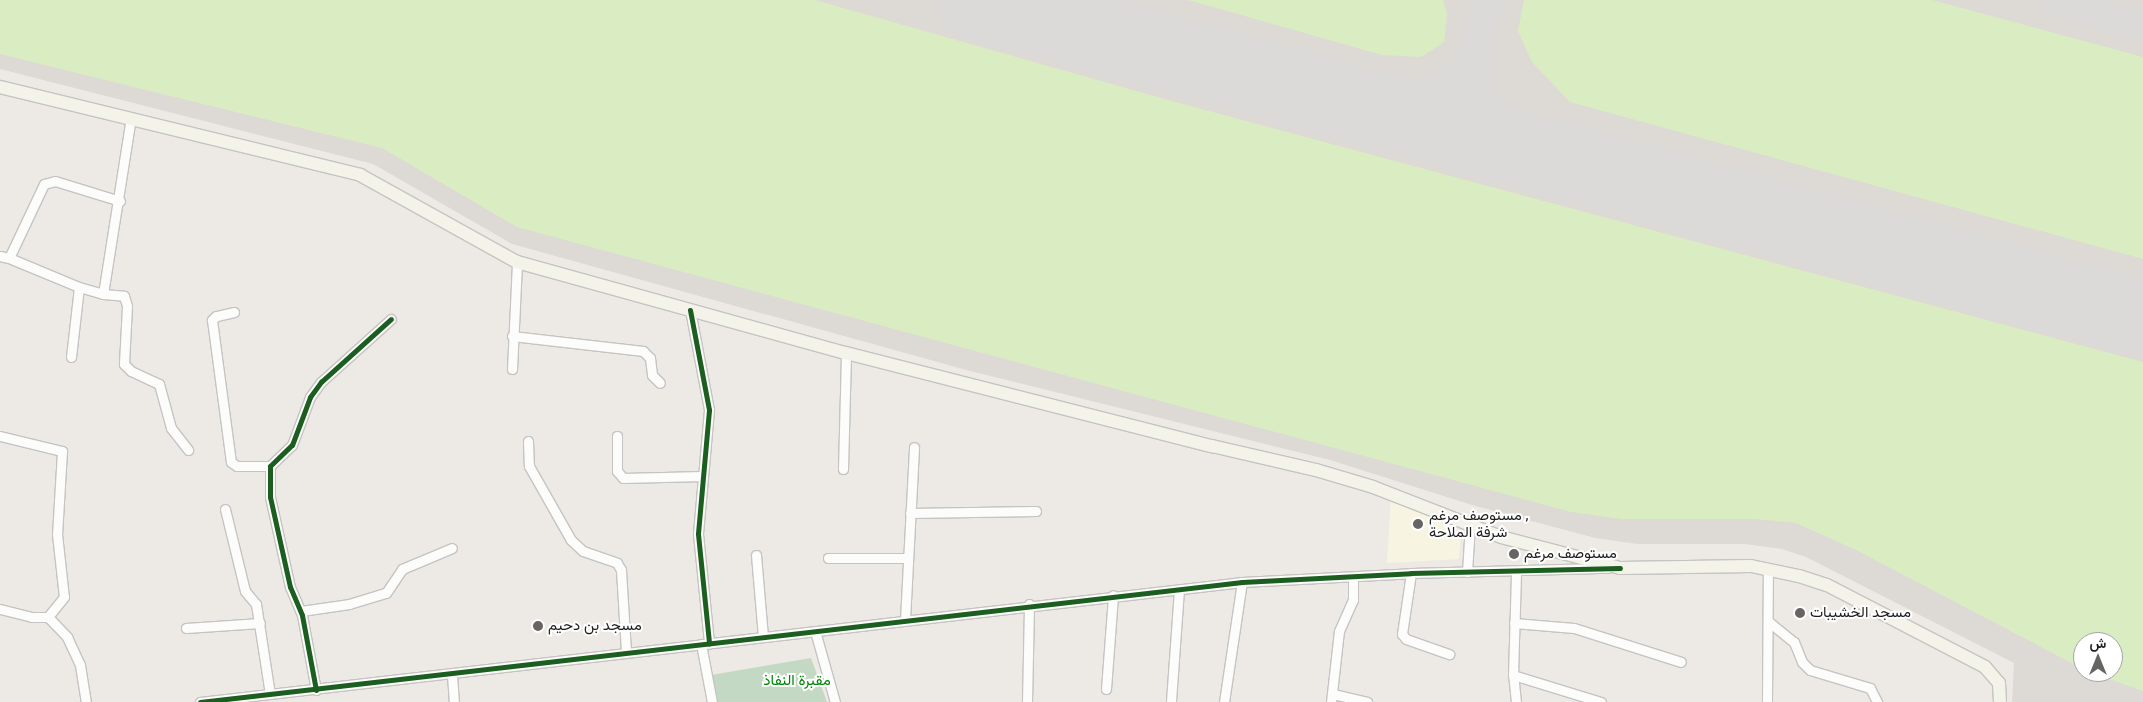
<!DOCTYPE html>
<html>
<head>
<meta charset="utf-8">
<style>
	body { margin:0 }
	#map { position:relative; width:2143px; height:702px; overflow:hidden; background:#edeae6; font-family:Roboto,Vazirmatn,sans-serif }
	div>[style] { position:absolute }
	.education>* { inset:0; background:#f7f5e1 }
	.airport>* { inset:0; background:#dddad5 }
	.grass>* { inset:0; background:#daecc2 }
	.cemetery>* { inset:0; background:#c4d9c3 }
	.taxiway>* { height:31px; margin:-15.5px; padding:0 15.5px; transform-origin:15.5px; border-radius:15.5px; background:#dcdad8 }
	.runway>* { height:78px; margin:-39px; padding:0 39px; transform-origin:39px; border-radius:39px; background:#dcdad8 }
	.roads { filter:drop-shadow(1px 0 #c5c4c2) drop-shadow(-1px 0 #c5c4c2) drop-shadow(0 1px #c5c4c2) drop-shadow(0 -1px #c5c4c2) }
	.minor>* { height:9px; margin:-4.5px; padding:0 4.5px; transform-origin:4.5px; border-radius:4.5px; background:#fcfcfb }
	.secondary>* { height:12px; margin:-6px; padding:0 6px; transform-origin:6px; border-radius:6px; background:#f4f3e9 }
	.cycleway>* { height:5px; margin:-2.5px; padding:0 2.5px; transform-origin:2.5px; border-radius:2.5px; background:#1b5e20 }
	.dots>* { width:14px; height:14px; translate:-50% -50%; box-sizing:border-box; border:2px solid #fff; border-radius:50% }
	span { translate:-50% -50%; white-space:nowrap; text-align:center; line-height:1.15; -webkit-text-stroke:4px #fff; paint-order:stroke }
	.poi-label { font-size:15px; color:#1e1e1e }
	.left { translate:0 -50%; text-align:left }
	.park-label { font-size:15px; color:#028509 }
	.north { position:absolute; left:2073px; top:632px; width:50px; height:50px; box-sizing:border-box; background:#fff; border:1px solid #a5a5a5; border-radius:50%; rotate:0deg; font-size:14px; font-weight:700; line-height:20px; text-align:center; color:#1e1e1e }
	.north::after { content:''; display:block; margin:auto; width:18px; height:22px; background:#666564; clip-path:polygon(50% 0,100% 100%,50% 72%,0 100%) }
</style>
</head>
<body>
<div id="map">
	<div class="education">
		<i style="clip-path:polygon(1391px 499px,1461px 532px,1459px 559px,1387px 563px)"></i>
	</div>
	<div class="airport">
		<i style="clip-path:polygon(evenodd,0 0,2143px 0,2143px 702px,2012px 702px,2014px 663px,1806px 557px,1782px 549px,1745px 544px,1637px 544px,1595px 538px,1472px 505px,1330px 460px,970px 371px,512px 244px,373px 164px,0 69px,0 0,2083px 642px,2113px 642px,2113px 672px,2083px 672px,2083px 642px)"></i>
	</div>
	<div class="grass">
		<i style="clip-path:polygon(0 0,815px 0,1168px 100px,2143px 362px,2143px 691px,2089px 672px,2113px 672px,2113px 642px,2083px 642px,2083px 669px,1856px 550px,1796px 523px,1756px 519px,1622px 519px,1571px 512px,517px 227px,382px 148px,0 54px)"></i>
		<i style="clip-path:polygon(1188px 0,1443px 0,1447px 14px,1444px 42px,1421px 57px,1382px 55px)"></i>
		<i style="clip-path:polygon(1524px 0,1932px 0,2143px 57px,2143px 259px,1570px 102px,1532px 62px,1518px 31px)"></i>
	</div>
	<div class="cemetery">
		<i style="clip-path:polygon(811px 658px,827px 702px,716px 702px,711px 675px)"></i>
	</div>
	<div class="taxiway">
		<i style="left:1488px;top:0;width:49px;rotate:105.5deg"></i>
		<i style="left:1475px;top:47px;width:33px;rotate:90deg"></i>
		<i style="left:1475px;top:80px;width:46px;rotate:64deg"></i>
		<i style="left:1495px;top:121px;width:52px;rotate:38deg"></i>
		<i style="left:2055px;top:0;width:91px;rotate:15.9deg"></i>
		<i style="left:1371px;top:108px;width:30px;rotate:-4deg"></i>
		<i style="left:1401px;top:106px;width:28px;rotate:-19deg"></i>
		<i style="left:1427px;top:97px;width:38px;rotate:-35deg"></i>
		<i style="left:1458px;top:75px;width:33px;rotate:-59deg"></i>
	</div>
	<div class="runway">
		<i style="left:974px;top:0;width:1212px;rotate:15.26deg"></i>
	</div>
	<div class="roads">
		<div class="minor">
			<i style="left:0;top:256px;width:9px;rotate:13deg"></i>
			<i style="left:9px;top:258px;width:82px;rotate:-64.7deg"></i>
			<i style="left:44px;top:184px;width:11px;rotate:-15deg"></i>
			<i style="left:55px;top:181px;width:68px;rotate:17.1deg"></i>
			<i style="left:9px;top:258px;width:76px;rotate:22.5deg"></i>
			<i style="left:103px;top:294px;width:21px;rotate:5deg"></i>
			<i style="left:124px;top:296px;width:10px;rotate:73deg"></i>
			<i style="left:127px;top:306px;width:58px;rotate:93deg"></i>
			<i style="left:124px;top:364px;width:10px;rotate:45deg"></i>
			<i style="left:131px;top:371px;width:31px;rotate:25deg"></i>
			<i style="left:159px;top:384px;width:46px;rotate:74.7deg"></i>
			<i style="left:171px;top:428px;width:28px;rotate:52deg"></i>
			<i style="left:690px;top:310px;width:102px;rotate:79.2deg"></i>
			<i style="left:709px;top:410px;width:124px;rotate:95.1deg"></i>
			<i style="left:698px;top:534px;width:110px;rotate:84.2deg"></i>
			<i style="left:234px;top:312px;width:18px;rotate:167deg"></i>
			<i style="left:216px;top:316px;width:6px;rotate:135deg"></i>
			<i style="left:212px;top:320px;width:143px;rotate:82.4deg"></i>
			<i style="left:231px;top:462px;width:7px;rotate:34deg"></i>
			<i style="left:237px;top:466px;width:33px"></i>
			<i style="left:512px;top:336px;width:132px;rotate:6.5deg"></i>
			<i style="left:643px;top:351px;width:10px;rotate:45deg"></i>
			<i style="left:650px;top:358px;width:17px;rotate:83deg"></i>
			<i style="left:652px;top:375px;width:11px;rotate:45deg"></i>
			<i style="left:71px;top:357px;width:70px;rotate:-83.5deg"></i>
			<i style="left:79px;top:287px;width:25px;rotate:16deg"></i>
			<i style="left:103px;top:294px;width:178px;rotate:-81deg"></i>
			<i style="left:512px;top:369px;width:107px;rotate:-87.3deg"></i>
			<i style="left:0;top:436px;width:64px;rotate:13.6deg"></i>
			<i style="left:62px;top:451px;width:83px;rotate:93.4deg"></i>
			<i style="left:57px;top:534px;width:63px;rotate:83.7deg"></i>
			<i style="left:64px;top:597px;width:26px;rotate:129deg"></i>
			<i style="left:617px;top:436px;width:35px;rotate:90deg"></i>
			<i style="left:617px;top:471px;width:9px;rotate:49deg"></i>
			<i style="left:623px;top:478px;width:80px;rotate:-1.4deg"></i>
			<i style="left:528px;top:441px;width:25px;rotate:88deg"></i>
			<i style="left:529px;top:466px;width:85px;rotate:60.4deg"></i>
			<i style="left:571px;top:540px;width:16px;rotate:43deg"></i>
			<i style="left:583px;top:551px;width:36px;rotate:19deg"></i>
			<i style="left:617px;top:563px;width:8px;rotate:60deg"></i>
			<i style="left:621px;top:570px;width:82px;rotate:86.5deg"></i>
			<i style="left:843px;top:469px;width:116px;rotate:-88.5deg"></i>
			<i style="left:225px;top:509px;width:84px;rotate:76.3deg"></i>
			<i style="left:245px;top:591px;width:17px;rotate:50deg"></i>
			<i style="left:256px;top:604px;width:91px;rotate:81.2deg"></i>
			<i style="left:910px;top:513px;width:126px;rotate:-0.9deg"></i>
			<i style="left:756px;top:555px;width:82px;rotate:85.1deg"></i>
			<i style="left:828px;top:558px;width:79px"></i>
			<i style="left:1467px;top:572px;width:48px;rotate:-86.4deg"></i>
			<i style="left:1411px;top:573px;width:62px;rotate:98.4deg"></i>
			<i style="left:1402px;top:634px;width:6px;rotate:51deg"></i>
			<i style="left:1406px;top:639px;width:46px;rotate:19.2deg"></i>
			<i style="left:0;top:609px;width:32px;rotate:14deg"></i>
			<i style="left:31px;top:617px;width:17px"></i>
			<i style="left:48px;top:617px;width:28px;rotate:46deg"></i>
			<i style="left:67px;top:637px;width:31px;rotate:65deg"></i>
			<i style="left:80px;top:665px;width:37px;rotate:81deg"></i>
			<i style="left:301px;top:611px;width:49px;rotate:-8.3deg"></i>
			<i style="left:349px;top:604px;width:39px;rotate:-17deg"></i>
			<i style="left:386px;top:593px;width:29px;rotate:-56deg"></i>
			<i style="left:402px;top:569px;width:54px;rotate:-22.8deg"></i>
			<i style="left:905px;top:620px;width:173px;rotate:-87deg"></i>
			<i style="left:1769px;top:622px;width:32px;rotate:39deg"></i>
			<i style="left:1794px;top:642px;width:22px;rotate:68deg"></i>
			<i style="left:1802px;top:662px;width:11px;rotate:45deg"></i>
			<i style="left:1810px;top:670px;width:63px;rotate:16.7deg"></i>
			<i style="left:1870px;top:688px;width:16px;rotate:63deg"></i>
			<i style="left:1514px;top:623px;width:60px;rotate:4.8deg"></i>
			<i style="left:1574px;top:628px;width:112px;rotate:17.6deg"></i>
			<i style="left:186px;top:628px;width:74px;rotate:-3.9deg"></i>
			<i style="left:815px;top:631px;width:74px;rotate:74.3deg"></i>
			<i style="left:701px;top:644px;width:59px;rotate:79.3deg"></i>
			<i style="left:452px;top:675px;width:27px;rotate:86deg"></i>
			<i style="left:1513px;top:675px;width:92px;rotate:17.1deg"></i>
			<i style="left:1106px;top:689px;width:94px;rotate:-85.7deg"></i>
			<i style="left:316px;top:690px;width:76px;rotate:-100.6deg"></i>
			<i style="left:302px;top:615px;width:30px;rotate:-113deg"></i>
			<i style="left:290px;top:587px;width:92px;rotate:-102.5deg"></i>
			<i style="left:270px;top:497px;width:31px;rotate:-90deg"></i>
			<i style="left:270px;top:466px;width:30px;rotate:-44deg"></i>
			<i style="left:292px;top:445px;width:51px;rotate:-69.4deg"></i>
			<i style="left:310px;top:397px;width:19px;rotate:-54deg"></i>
			<i style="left:321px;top:382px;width:94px;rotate:-42deg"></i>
			<i style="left:1333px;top:694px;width:35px;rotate:13deg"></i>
			<i style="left:1171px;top:701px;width:112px;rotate:-85.9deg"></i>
			<i style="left:200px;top:702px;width:1049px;rotate:-6.57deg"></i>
			<i style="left:1242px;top:582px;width:169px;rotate:-3deg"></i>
			<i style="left:1411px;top:573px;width:197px;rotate:-1.5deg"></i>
			<i style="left:1027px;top:702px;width:98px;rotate:-88.8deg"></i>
			<i style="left:1224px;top:702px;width:121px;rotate:-81.5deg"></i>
			<i style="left:1331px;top:702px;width:71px;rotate:-83.6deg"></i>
			<i style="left:1339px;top:631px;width:34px;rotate:-66deg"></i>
			<i style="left:1353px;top:600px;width:23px;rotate:-90deg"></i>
			<i style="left:1516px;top:702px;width:27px;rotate:-96deg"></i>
			<i style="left:1513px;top:675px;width:104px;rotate:-88.3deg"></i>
			<i style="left:1767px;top:702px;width:133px;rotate:-89.6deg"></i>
		</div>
		<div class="secondary">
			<i style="left:0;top:87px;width:371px;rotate:13.7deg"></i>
			<i style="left:360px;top:175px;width:179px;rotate:29deg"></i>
			<i style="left:517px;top:262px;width:341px;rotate:15.5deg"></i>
			<i style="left:846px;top:353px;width:378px;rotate:14.3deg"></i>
			<i style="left:1212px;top:446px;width:107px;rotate:13deg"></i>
			<i style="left:1316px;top:470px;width:59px;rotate:16.6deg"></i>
			<i style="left:1373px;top:487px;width:137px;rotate:21.3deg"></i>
			<i style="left:1501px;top:537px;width:123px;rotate:14.6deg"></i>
			<i style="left:1620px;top:568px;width:131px;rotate:-0.9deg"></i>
			<i style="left:1751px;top:566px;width:49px;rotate:11.8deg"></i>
			<i style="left:1799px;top:576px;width:29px;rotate:18deg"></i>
			<i style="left:1827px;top:585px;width:178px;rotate:27.4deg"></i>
			<i style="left:1985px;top:667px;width:21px;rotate:49deg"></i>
			<i style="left:1999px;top:683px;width:19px;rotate:87deg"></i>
		</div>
	</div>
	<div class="cycleway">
		<i style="left:690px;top:310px;width:102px;rotate:79.2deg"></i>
		<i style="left:709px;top:410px;width:124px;rotate:95.1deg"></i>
		<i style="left:698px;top:534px;width:110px;rotate:84.2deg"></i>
		<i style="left:316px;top:690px;width:76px;rotate:-100.6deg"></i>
		<i style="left:302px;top:615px;width:30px;rotate:-113deg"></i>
		<i style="left:290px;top:587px;width:92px;rotate:-102.5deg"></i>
		<i style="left:270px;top:497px;width:31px;rotate:-90deg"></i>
		<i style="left:270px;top:466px;width:30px;rotate:-44deg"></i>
		<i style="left:292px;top:445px;width:51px;rotate:-69.4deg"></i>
		<i style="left:310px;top:397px;width:19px;rotate:-54deg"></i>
		<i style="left:321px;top:382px;width:94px;rotate:-42deg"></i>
		<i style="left:200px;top:702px;width:1049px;rotate:-6.57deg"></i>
		<i style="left:1242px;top:582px;width:169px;rotate:-3deg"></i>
		<i style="left:1411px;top:573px;width:209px;rotate:-1.4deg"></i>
	</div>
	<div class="dots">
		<i style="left:1418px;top:524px;background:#666564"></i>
		<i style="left:1514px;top:554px;background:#666564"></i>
		<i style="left:1800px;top:613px;background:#666564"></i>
		<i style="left:538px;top:626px;background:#666564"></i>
	</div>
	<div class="poi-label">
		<span class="left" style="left:1429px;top:524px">مستوصف مرغم ,<br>شرفة الملاحة</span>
		<span class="left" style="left:1524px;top:554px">مستوصف مرغم</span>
		<span class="left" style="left:1810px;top:613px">مسجد الخشيبات</span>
		<span class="left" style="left:548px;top:626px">مسجد بن دحيم</span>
	</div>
	<div class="park-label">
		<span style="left:797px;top:681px">مقبرة النفاذ</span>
	</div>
	<div class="north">ش</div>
</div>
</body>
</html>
